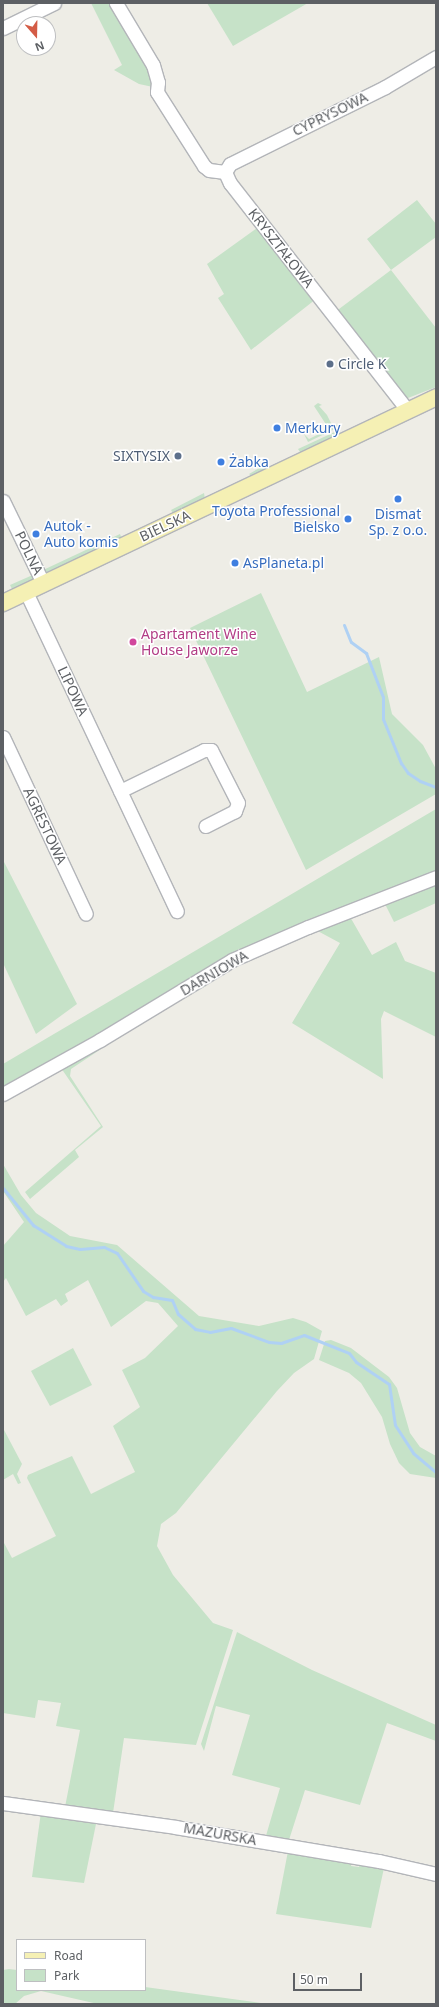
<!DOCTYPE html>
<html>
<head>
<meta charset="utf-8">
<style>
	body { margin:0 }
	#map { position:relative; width:439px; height:2007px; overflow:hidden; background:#eeede6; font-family:"Noto Sans",sans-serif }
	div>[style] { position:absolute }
	.green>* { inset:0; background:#c6e2c8 }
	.stream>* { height:3px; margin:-1.5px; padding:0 1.5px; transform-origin:1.5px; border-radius:1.5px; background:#afd1f4 }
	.roads { filter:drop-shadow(1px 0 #b3b5b9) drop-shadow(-1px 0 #b3b5b9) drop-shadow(0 1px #b3b5b9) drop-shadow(0 -1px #b3b5b9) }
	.minor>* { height:13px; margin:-6.5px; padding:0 6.5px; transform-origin:6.5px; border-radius:6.5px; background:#fff }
	.major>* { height:16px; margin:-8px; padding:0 8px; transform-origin:8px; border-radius:8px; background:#f5f0b4 }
	.dots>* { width:11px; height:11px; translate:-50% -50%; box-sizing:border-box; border:2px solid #fff; border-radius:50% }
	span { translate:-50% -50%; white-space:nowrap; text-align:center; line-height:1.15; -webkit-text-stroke:3px #fff; paint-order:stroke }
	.street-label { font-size:14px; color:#5d6064 }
	.service-label { font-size:14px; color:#4e5e75 }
	.left { translate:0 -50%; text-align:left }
	.right { translate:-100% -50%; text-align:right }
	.shop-label { font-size:14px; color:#366cbe }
	.hotel-label { font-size:14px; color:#b23c85 }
	.frame { position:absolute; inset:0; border:4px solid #5d6064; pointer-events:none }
	.legend { position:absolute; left:16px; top:1939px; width:130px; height:52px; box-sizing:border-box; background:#fff; border:1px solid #bebfc1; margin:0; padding:5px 7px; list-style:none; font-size:12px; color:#5d6064 }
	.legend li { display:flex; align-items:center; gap:8px; height:20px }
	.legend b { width:20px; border:1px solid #bebfc1 }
	.north { position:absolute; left:16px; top:16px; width:40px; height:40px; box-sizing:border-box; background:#fff; border:1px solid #bebfc1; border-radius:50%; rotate:160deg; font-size:11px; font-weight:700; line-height:16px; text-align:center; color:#5d6064 }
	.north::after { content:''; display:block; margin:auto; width:14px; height:18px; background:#d45c46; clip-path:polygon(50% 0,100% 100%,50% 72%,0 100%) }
	.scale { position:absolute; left:293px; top:1973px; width:69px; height:18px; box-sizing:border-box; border:2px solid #5d6064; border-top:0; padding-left:5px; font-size:12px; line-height:14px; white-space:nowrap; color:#5d6064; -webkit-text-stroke:3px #fff; paint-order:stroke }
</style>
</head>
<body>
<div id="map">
	<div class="green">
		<i style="clip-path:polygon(91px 3px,114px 3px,152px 69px,153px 87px,139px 84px,114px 70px,122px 65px)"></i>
		<i style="clip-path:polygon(207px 3px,308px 3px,233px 46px)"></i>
		<i style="clip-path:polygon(417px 200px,436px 224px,436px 237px,391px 270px,436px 328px,436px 387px,408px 398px,404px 398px,335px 312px,391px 270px,367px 239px)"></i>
		<i style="clip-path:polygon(260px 226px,316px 299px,251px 350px,218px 298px,224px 294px,207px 264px)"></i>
		<i style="clip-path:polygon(318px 403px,322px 405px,319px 406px,327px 415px,333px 427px,339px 424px,339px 427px,308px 442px,304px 434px,309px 439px,329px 429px,314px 406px)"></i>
		<i style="clip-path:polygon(339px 430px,340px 435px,302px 455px,298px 449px)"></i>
		<i style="clip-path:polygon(268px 463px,268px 469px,254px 478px,249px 474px)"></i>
		<i style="clip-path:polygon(204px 493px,205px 499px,174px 515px,171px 510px)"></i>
		<i style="clip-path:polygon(120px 534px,122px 539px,48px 576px,41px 571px)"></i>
		<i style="clip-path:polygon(35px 574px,36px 582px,15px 592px,12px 589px,10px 585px)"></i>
		<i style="clip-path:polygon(261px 593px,307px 692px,379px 657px,392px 714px,423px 745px,436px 769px,436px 794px,306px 870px,190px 628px)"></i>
		<i style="clip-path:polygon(436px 809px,436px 875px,308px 924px,3px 1086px,3px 1064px)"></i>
		<i style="clip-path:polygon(3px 860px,77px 1004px,36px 1034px,3px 963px)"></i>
		<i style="clip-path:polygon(436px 882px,436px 903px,394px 922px,384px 902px)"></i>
		<i style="clip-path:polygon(349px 915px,372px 955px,396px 942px,405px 961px,436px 973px,436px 1037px,384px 1011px,381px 1019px,383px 1079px,292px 1023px,340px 943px,314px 929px)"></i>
		<i style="clip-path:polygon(204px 984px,206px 986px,146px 1019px,71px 1069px,70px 1076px,103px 1127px,75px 1150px,79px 1157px,30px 1199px,25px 1192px,101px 1126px,61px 1068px)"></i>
		<i style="clip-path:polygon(3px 1164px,21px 1195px,36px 1213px,70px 1236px,117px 1245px,199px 1316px,259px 1326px,293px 1318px,306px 1322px,322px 1331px,314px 1359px,294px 1373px,277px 1391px,176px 1513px,161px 1524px,157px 1546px,173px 1575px,213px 1623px,233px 1630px,196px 1745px,124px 1738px,113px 1813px,65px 1807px,80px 1730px,56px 1726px,61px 1703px,38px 1700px,35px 1718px,3px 1713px,3px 1541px,12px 1558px,56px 1536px,27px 1478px,28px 1475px,72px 1456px,91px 1494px,135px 1472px,113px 1426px,140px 1407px,122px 1370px,145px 1358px,178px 1326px,158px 1303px,146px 1301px,111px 1327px,88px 1280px,65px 1294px,68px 1301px,61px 1306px,56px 1299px,26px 1316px,6px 1278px,3px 1282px,3px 1246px,24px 1222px,3px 1191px)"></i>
		<i style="clip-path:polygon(331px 1340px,351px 1348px,389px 1377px,397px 1388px,410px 1433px,420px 1447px,436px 1456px,436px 1478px,410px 1474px,399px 1463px,390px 1444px,382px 1417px,361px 1383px,349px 1373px,319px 1360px,325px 1341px)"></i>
		<i style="clip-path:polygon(73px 1348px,92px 1385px,50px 1406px,31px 1371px)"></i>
		<i style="clip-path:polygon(3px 1428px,22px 1464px,17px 1474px,21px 1483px,18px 1484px,13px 1474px,3px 1480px)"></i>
		<i style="clip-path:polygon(237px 1632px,312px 1670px,436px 1725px,436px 1741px,387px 1723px,360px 1805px,305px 1790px,288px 1843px,265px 1839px,280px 1788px,232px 1775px,250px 1715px,216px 1706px,204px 1751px,201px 1744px)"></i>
		<i style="clip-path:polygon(41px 1812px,97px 1819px,84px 1883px,32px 1877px)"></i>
		<i style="clip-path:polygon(288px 1851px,352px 1860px,351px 1866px,359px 1867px,361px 1861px,384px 1868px,371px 1928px,276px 1914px)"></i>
		<i style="clip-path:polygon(9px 1969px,17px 1970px,17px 1990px,145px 1990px,145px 1987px,268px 2004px,98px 2004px,41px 1991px,24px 1996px,15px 2004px,3px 2004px,3px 1970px)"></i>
	</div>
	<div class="stream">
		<i style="left:344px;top:625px;width:18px;rotate:68deg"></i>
		<i style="left:351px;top:642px;width:19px;rotate:36deg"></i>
		<i style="left:366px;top:653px;width:47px;rotate:68.9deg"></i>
		<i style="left:383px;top:697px;width:22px;rotate:90deg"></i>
		<i style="left:383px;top:719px;width:48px;rotate:67.8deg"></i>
		<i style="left:401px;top:763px;width:12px;rotate:55deg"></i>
		<i style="left:408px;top:773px;width:14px;rotate:34deg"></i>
		<i style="left:420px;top:781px;width:17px;rotate:21deg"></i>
		<i style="left:3px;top:1188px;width:48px;rotate:51deg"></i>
		<i style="left:33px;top:1225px;width:39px;rotate:32deg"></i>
		<i style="left:66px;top:1246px;width:14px;rotate:12deg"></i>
		<i style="left:80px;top:1249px;width:24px;rotate:-5deg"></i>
		<i style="left:104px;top:1247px;width:14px;rotate:25deg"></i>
		<i style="left:117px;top:1253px;width:46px;rotate:55.6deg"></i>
		<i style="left:143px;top:1291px;width:12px;rotate:31deg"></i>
		<i style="left:153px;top:1297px;width:19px;rotate:9deg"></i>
		<i style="left:172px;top:1300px;width:15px;rotate:67deg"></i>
		<i style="left:178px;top:1314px;width:23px;rotate:41deg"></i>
		<i style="left:195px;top:1329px;width:15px;rotate:11deg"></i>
		<i style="left:210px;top:1332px;width:21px;rotate:-11deg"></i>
		<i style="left:231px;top:1328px;width:40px;rotate:20.2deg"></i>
		<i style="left:269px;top:1342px;width:12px;rotate:5deg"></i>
		<i style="left:281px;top:1343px;width:24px;rotate:-19deg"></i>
		<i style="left:304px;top:1335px;width:48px;rotate:21.8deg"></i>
		<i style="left:349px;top:1353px;width:11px;rotate:52deg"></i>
		<i style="left:356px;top:1362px;width:40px;rotate:34deg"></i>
		<i style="left:389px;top:1384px;width:41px;rotate:81.7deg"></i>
		<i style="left:395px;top:1425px;width:33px;rotate:57deg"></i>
		<i style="left:413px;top:1453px;width:30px;rotate:40deg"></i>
	</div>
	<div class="roads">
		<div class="minor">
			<i style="left:116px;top:3px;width:72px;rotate:59.2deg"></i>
			<i style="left:153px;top:65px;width:18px;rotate:74deg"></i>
			<i style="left:158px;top:82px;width:10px;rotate:96deg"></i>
			<i style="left:157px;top:92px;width:88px;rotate:57.6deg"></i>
			<i style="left:204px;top:166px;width:6px;rotate:39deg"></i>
			<i style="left:209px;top:170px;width:16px;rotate:7deg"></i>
			<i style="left:3px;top:28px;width:57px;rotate:-26.1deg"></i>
			<i style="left:225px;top:172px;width:12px;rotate:66deg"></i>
			<i style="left:230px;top:183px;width:289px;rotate:52deg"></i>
			<i style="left:225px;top:172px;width:9px;rotate:-58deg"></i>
			<i style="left:230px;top:164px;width:173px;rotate:-26.4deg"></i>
			<i style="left:385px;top:87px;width:59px;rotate:-30.5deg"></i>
			<i style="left:3px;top:501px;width:91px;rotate:64deg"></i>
			<i style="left:26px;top:592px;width:353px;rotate:64.7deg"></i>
			<i style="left:3px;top:737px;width:195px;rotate:64.9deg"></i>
			<i style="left:120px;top:791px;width:93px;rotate:-26deg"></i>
			<i style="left:204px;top:750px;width:7px"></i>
			<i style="left:211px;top:750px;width:59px;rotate:63deg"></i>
			<i style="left:238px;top:803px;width:9px;rotate:111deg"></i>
			<i style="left:235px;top:811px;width:33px;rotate:153deg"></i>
			<i style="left:3px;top:1094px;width:111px;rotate:-29.1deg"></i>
			<i style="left:100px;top:1040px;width:154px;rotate:-31.2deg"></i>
			<i style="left:232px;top:960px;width:83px;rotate:-23.5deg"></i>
			<i style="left:308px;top:927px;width:137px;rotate:-21.3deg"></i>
			<i style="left:3px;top:1803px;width:174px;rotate:7.9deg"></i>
			<i style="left:175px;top:1827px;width:207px;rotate:9.5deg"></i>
			<i style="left:379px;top:1861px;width:58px;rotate:12.8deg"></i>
		</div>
		<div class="major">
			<i style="left:3px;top:603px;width:480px;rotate:-25.4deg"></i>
		</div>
	</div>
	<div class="dots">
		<i style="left:330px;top:364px;background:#5c6f8a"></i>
		<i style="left:277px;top:428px;background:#3f7fe0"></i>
		<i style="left:178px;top:456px;background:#5c6f8a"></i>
		<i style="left:221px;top:462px;background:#3f7fe0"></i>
		<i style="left:398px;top:499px;background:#3f7fe0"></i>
		<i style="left:348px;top:519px;background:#3f7fe0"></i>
		<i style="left:36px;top:534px;background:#3f7fe0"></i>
		<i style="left:235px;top:563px;background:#3f7fe0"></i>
		<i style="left:133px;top:642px;background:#d1479c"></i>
	</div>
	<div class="street-label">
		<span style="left:330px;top:114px;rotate:-26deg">CYPRYSOWA</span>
		<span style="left:281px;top:248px;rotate:52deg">KRYSZTAŁOWA</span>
		<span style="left:165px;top:526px;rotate:-25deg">BIELSKA</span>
		<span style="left:29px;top:553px;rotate:64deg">POLNA</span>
		<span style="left:73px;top:691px;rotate:65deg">LIPOWA</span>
		<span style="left:45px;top:826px;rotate:65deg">AGRESTOWA</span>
		<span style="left:214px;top:973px;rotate:-30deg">DARNIOWA</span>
		<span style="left:220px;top:1834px;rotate:10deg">MAZURSKA</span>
	</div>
	<div class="service-label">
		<span class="left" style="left:338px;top:364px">Circle K</span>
		<span class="right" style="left:170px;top:456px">SIXTYSIX</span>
	</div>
	<div class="shop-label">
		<span class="left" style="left:285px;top:428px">Merkury</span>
		<span class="left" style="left:229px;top:462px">Żabka</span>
		<span class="right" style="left:340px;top:519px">Toyota Professional<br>Bielsko</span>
		<span style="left:398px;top:522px">Dismat<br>Sp. z o.o.</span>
		<span class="left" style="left:44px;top:534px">Autok -<br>Auto komis</span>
		<span class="left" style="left:243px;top:563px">AsPlaneta.pl</span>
	</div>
	<div class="hotel-label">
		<span class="left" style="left:141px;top:642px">Apartament Wine<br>House Jaworze</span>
	</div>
	<div class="frame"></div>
	<ul class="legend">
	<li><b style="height:5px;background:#f5f0b4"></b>Road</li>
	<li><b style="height:11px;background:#c6e2c8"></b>Park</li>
	</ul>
	<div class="north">N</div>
	<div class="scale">50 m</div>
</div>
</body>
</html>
